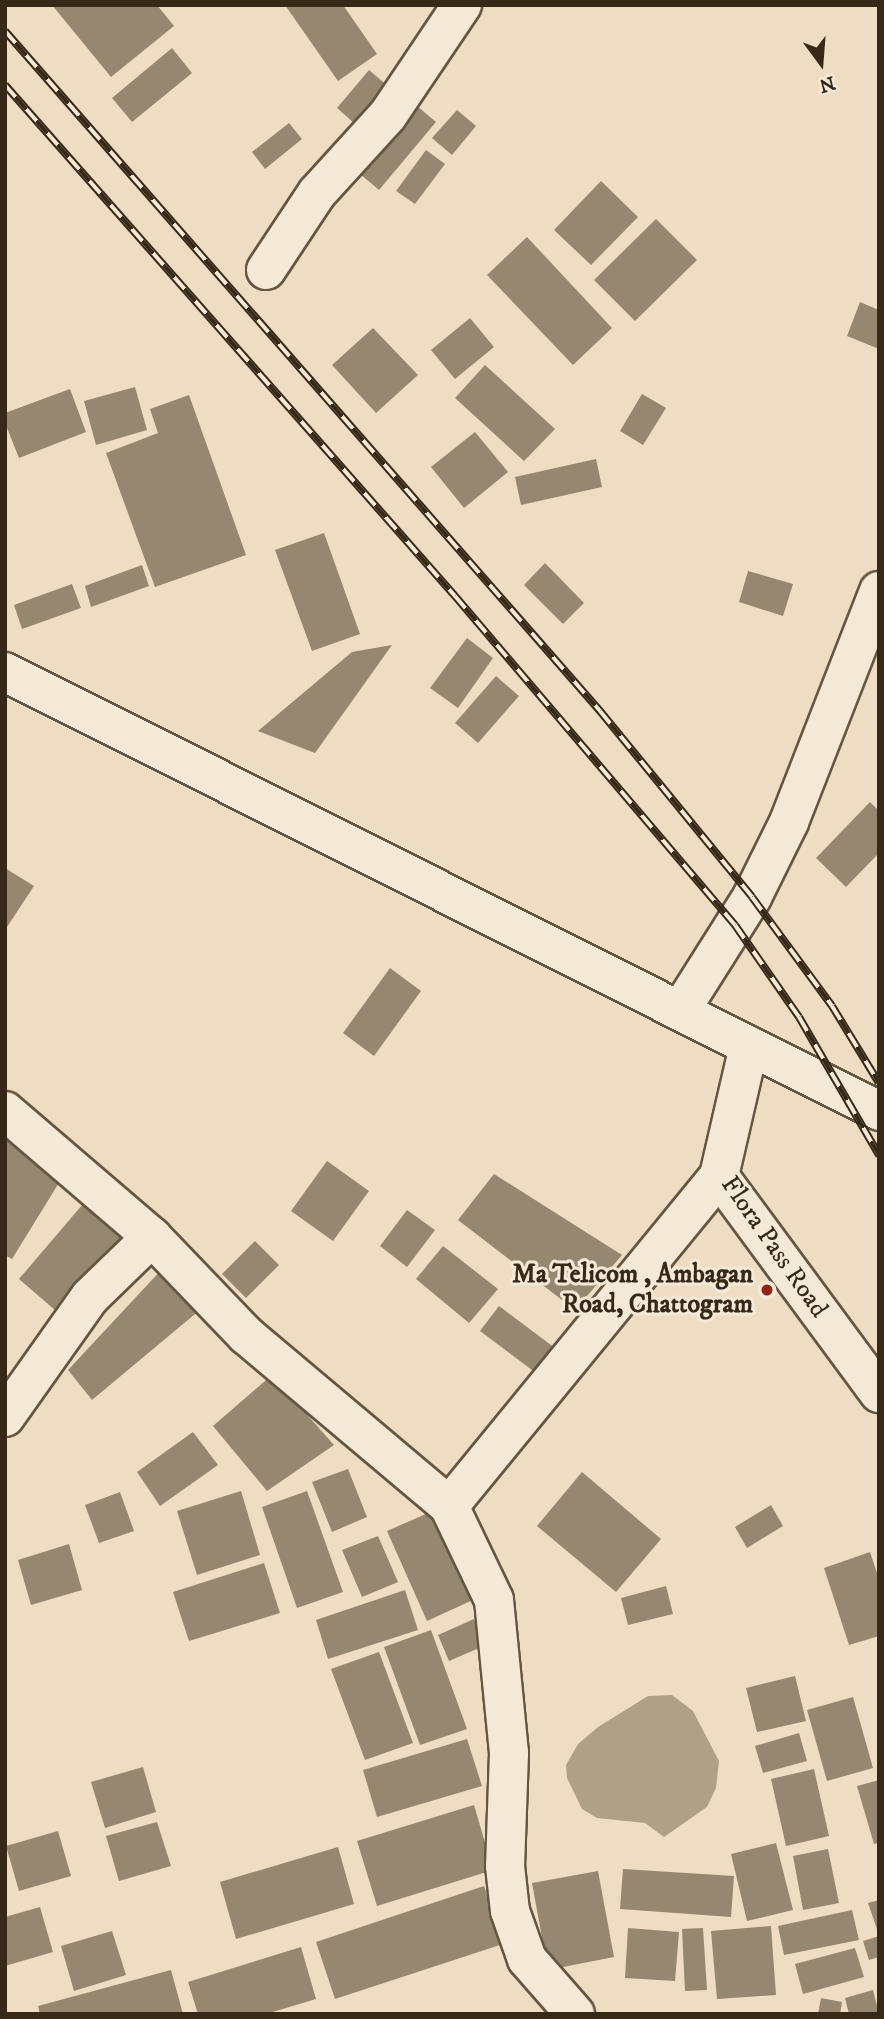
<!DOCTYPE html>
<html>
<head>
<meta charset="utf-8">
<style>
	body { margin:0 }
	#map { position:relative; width:884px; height:2019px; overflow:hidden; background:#eeddc2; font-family:"IM FELL DW Pica",serif }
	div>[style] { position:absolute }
	.water>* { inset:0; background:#afa088 }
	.building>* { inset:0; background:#968770 }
	.roads { filter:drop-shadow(2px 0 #645642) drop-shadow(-2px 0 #645642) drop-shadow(0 2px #645642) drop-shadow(0 -2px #645642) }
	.minor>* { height:38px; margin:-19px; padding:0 19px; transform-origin:19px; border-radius:19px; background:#f4e9d7 }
	.secondary>* { height:38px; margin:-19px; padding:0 19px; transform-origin:19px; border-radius:19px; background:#f4e9d7 }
	.rail>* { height:8px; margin-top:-4px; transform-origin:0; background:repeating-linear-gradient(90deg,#f4e9d7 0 16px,#362918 0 32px); box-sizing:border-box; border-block:2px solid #362918 }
	.dots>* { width:19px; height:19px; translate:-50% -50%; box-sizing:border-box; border:4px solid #f4e9d7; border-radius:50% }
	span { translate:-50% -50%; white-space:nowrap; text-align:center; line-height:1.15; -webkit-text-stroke:6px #f4e9d7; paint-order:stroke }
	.street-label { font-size:26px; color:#362918 }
	.poi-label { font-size:26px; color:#362918; font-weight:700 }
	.right { translate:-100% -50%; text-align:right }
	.frame { position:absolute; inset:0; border:7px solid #362918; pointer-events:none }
	.north { position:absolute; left:786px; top:28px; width:70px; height:70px; -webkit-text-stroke:5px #f4e9d7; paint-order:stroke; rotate:164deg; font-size:19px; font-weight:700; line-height:28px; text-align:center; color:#362918 }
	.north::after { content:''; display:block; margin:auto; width:24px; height:32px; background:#362918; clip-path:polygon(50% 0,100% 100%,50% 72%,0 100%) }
</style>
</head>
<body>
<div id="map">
	<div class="water">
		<i style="clip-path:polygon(672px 1695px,693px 1711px,719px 1761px,716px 1788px,707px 1807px,664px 1837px,645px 1823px,597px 1818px,582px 1809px,567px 1778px,566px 1765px,578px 1744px,598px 1727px,648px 1696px)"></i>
	</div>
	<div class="building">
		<i style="clip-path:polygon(52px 5px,157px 5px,174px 26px,111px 77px)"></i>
		<i style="clip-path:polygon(285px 5px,343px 5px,377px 54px,338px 81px)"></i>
		<i style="clip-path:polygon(172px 48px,192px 73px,132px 122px,112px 98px)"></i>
		<i style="clip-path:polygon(369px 70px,396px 93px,363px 131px,337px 108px)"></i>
		<i style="clip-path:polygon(410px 100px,436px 122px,379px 190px,353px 168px)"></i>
		<i style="clip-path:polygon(457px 110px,476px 126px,452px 155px,432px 138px)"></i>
		<i style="clip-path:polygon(289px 123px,302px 139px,265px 169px,252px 152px)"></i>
		<i style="clip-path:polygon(426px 150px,445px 164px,415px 204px,396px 191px)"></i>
		<i style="clip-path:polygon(601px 181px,638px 217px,591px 265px,554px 230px)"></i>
		<i style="clip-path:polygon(656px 219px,697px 260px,635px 321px,594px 280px)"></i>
		<i style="clip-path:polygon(527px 237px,612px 328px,573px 365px,487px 275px)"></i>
		<i style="clip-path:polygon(860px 302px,879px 310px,879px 349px,847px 336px)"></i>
		<i style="clip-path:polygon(470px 318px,494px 347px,455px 379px,431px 350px)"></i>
		<i style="clip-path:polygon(373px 328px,418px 375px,376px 413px,332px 365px)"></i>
		<i style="clip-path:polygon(485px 365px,555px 429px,524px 461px,455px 398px)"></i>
		<i style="clip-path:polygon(135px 387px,147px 430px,96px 445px,84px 401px)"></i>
		<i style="clip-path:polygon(70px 389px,86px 432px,19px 458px,5px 423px,5px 413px)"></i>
		<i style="clip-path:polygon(642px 394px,666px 408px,643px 445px,620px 431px)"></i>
		<i style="clip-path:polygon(189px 395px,246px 555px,155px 587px,106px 453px,158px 433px,150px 409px)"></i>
		<i style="clip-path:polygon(475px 432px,508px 472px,464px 508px,431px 467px)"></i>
		<i style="clip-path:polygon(596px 459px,602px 487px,521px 505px,515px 477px)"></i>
		<i style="clip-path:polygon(324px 533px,360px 634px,312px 651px,275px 550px)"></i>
		<i style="clip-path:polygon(545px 563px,584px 603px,563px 624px,524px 585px)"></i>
		<i style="clip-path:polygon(142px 565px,149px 586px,91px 607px,85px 586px)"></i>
		<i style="clip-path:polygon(748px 571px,793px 584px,783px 616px,739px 602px)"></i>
		<i style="clip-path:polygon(72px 584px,81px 608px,22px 629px,14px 605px)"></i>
		<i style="clip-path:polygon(467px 638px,493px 658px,458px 708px,430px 688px)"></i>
		<i style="clip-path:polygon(392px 645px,315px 753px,258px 731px,352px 652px)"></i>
		<i style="clip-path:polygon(496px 676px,519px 696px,478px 743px,455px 723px)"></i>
		<i style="clip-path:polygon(870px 802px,879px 811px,879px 853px,846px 887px,816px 858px)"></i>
		<i style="clip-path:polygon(5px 868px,34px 886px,5px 930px)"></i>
		<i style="clip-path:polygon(390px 968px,421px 991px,374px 1056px,343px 1033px)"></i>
		<i style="clip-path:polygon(5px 1137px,65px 1173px,12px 1259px,5px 1255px)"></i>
		<i style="clip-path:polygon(327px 1161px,369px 1191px,333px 1241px,291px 1211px)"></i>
		<i style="clip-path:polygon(494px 1174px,622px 1255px,575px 1310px,458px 1220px)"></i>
		<i style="clip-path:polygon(83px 1204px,127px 1242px,63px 1317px,19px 1279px)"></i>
		<i style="clip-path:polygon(407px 1210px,435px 1230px,407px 1267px,380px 1246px)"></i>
		<i style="clip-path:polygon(255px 1241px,279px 1265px,246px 1298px,222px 1274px)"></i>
		<i style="clip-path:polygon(443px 1246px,498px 1289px,469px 1323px,416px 1279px)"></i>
		<i style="clip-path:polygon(164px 1267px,207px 1304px,92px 1400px,68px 1370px)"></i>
		<i style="clip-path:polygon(499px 1306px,555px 1348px,536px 1373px,480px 1331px)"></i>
		<i style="clip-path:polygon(272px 1375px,334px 1445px,267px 1491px,213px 1426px)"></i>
		<i style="clip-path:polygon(193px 1432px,218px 1465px,160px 1506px,137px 1472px)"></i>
		<i style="clip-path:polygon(348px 1469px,367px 1517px,332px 1532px,312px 1482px)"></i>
		<i style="clip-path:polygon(582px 1472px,661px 1539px,616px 1592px,537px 1526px)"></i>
		<i style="clip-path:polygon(241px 1491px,260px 1555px,197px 1575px,177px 1511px)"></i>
		<i style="clip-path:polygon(307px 1491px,343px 1592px,297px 1608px,262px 1507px)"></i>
		<i style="clip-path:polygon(120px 1492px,134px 1531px,99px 1543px,85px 1505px)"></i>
		<i style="clip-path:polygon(771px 1505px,783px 1526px,747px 1548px,735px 1527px)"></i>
		<i style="clip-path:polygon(435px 1510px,475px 1599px,427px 1621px,387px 1531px)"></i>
		<i style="clip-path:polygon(378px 1536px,398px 1582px,362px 1597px,342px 1550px)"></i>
		<i style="clip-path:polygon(69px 1544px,82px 1590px,31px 1605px,18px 1560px)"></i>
		<i style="clip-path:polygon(870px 1552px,879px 1579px,879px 1636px,849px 1645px,824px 1568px)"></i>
		<i style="clip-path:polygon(264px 1563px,280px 1613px,189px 1641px,173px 1592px)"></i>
		<i style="clip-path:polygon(666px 1586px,673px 1614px,628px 1625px,621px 1598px)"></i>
		<i style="clip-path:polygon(405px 1590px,418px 1630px,328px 1659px,316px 1620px)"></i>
		<i style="clip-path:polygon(474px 1619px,486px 1645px,449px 1661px,438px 1635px)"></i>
		<i style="clip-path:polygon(431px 1630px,467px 1729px,420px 1745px,384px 1647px)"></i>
		<i style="clip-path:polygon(379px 1652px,413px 1743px,365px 1760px,331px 1669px)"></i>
		<i style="clip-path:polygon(795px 1676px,806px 1721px,757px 1732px,746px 1688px)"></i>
		<i style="clip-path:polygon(853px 1697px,873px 1768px,827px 1781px,807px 1710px)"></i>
		<i style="clip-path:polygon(799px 1733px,807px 1761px,763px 1773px,755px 1746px)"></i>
		<i style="clip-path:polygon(467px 1739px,482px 1786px,377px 1817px,363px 1770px)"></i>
		<i style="clip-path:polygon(143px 1767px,156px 1812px,105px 1828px,91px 1782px)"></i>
		<i style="clip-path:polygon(814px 1769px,829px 1836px,786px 1846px,771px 1779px)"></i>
		<i style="clip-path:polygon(879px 1780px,879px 1843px,874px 1844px,857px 1786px)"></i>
		<i style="clip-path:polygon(474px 1805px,493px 1870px,377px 1906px,357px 1841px)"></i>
		<i style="clip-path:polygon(157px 1822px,171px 1866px,119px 1881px,106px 1836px)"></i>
		<i style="clip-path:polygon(58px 1831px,71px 1876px,19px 1891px,6px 1846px)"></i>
		<i style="clip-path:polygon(776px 1843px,793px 1910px,747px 1921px,731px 1854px)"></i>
		<i style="clip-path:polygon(338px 1847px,354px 1904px,236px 1939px,220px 1882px)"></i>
		<i style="clip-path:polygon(828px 1849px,839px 1903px,803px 1910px,793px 1856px)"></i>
		<i style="clip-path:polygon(623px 1869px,734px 1876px,731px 1917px,620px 1909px)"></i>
		<i style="clip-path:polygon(598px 1871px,614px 1957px,548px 1970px,532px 1883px)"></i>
		<i style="clip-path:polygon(484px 1886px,503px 1944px,335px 1999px,316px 1942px)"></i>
		<i style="clip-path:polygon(879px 1900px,879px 1932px,878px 1932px,868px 1903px)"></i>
		<i style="clip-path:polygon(40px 1907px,53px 1952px,5px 1966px,5px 1917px)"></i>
		<i style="clip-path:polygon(852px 1910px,859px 1940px,784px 1955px,778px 1926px)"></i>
		<i style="clip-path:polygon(771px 1926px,776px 1995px,717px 1999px,711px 1931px)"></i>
		<i style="clip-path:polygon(628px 1928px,679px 1932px,675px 1981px,625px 1978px)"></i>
		<i style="clip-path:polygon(703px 1928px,707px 1990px,685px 1991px,682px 1929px)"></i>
		<i style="clip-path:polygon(112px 1931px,126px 1975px,74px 1991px,61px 1946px)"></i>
		<i style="clip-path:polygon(879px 1936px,879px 1957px,869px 1960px,863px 1941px)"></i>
		<i style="clip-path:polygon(301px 1947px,316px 1999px,266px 2014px,198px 2014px,188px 1982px)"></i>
		<i style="clip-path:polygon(855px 1948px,864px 1977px,803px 1994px,795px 1964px)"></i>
		<i style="clip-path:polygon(171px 1970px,183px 2014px,40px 2014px,38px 2006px)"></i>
		<i style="clip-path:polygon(873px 1990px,879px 2014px,849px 2014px,845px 1998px)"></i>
		<i style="clip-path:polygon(821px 1998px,842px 2002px,840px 2014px,818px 2014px)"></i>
	</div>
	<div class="roads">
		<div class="minor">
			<i style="left:266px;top:270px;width:92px;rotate:-56.5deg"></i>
			<i style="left:317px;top:193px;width:105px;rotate:-47.7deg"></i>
			<i style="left:388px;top:115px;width:133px;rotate:-56.1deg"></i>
			<i style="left:680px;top:1011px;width:135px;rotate:-57.7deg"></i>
			<i style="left:752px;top:897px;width:84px;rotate:-63.7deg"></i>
			<i style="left:789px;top:822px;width:248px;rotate:-68.7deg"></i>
			<i style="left:5px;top:1111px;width:194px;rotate:40.6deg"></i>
			<i style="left:152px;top:1237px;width:136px;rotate:46.2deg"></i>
			<i style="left:246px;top:1335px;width:265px;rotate:40.1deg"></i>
			<i style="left:449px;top:1506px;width:104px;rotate:64.4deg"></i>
			<i style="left:494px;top:1600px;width:154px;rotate:84.4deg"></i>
			<i style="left:509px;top:1753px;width:113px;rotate:92deg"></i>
			<i style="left:505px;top:1866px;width:45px;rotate:83.7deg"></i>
			<i style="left:510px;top:1911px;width:51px;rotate:70.5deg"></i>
			<i style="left:527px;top:1959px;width:73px;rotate:48.9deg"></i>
			<i style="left:719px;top:1176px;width:270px;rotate:53.6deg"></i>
			<i style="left:5px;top:1417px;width:147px;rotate:-54.7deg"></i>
			<i style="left:90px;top:1297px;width:86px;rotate:-44.1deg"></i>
			<i style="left:449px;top:1506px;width:426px;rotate:-50.7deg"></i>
			<i style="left:719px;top:1176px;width:133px;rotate:-77deg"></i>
		</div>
		<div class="secondary">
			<i style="left:5px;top:672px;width:978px;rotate:26.67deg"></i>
		</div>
	</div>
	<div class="rail">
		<i style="left:5px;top:31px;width:904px;rotate:48.81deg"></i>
		<i style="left:600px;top:711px;width:240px;rotate:50.7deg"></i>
		<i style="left:752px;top:897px;width:135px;rotate:53.7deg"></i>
		<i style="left:832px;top:1006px;width:90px;rotate:58.6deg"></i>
		<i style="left:5px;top:85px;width:681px;rotate:48.63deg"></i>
		<i style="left:455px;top:596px;width:432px;rotate:49.6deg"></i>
		<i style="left:735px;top:925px;width:112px;rotate:55.2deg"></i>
		<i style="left:799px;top:1017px;width:160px;rotate:59.9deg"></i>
	</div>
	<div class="dots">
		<i style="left:767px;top:1290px;background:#8f2418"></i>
	</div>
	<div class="street-label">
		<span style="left:774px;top:1247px;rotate:55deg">Flora Pass Road</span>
	</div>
	<div class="poi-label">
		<span class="right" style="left:753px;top:1290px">Ma Telicom , Ambagan<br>Road, Chattogram</span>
	</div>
	<div class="frame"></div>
	<div class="north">N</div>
</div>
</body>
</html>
